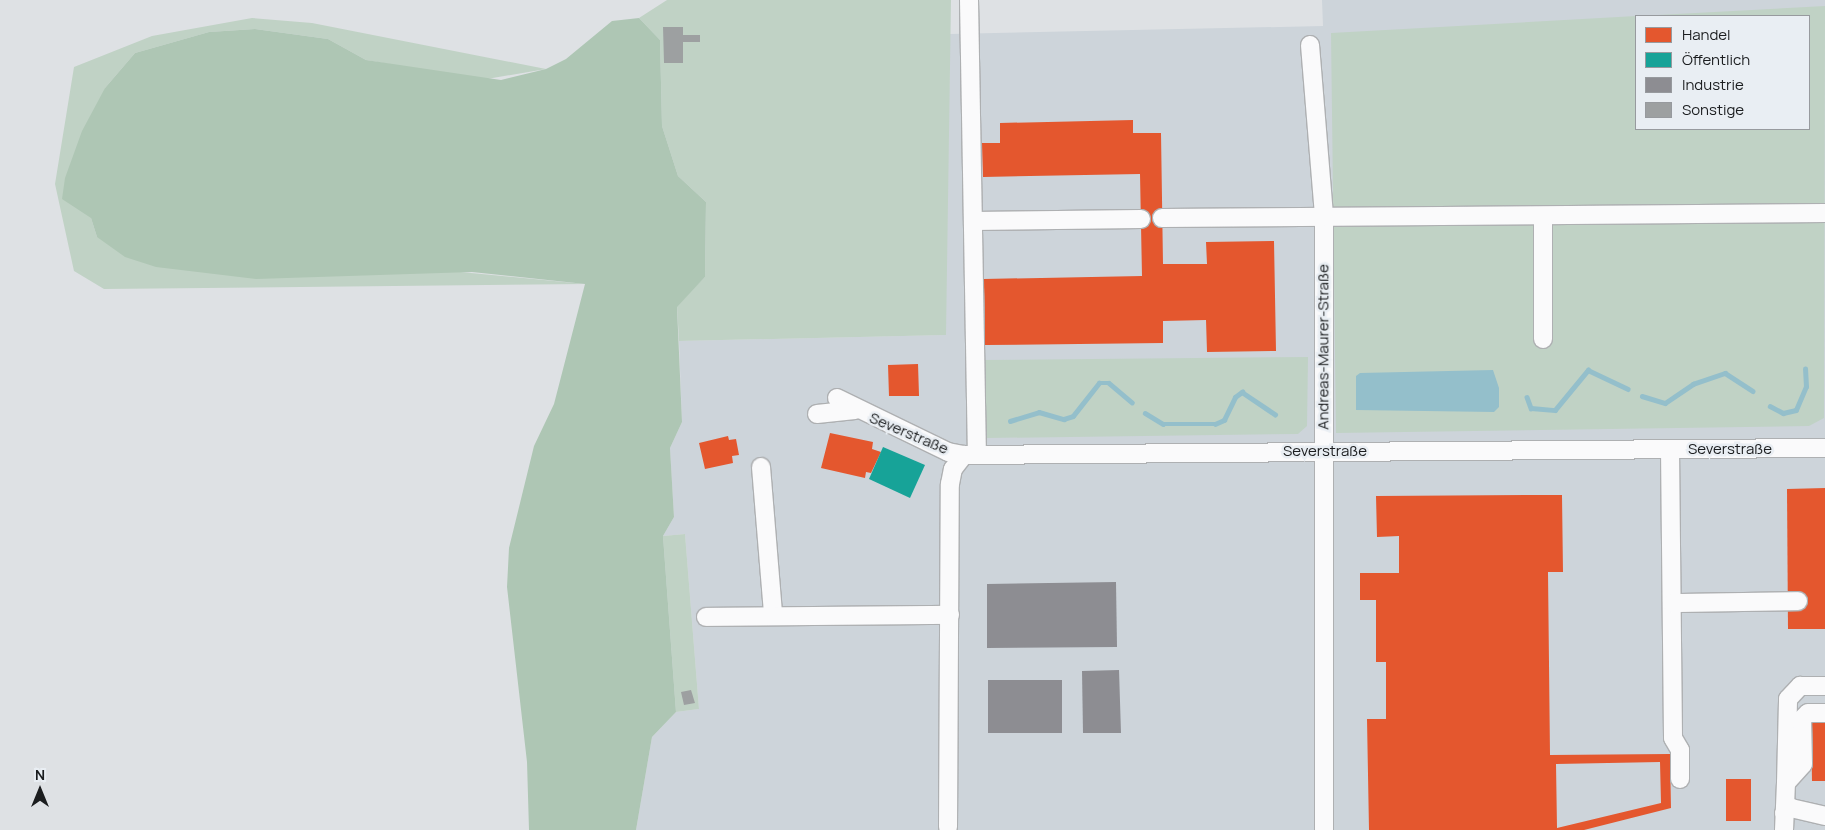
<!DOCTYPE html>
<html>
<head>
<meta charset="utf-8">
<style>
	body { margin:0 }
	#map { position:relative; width:1825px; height:830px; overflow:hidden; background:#dee1e4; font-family:Manrope,sans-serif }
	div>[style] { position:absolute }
	.built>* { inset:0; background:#cdd4da }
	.green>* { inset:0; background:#c0d2c5 }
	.forest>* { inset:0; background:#aec6b4 }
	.water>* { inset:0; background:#94bfcb }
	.shops>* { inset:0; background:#e4572e }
	.public>* { inset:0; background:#17a398 }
	.industry>* { inset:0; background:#8d8d92 }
	.stream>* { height:4.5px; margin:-2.25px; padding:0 2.25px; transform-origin:2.25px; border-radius:2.25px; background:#94bfcb }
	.building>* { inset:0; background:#9da0a1 }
	.roads { filter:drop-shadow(1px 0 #aeb0b2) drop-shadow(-1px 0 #aeb0b2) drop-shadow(0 1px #aeb0b2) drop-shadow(0 -1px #aeb0b2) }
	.minor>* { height:18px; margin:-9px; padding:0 9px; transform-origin:9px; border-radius:9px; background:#fafafb }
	span { translate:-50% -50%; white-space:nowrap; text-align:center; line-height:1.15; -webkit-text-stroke:5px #e9eef3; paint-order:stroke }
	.street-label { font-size:15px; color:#1b1d1f }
	.legend { position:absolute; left:1635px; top:15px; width:175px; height:115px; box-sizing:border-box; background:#e9eef3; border:1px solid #979a9e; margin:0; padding:6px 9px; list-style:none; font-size:15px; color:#1b1d1f }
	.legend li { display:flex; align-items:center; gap:10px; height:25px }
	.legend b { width:25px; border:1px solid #979a9e }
	.north { position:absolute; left:15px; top:765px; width:50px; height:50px; -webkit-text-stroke:4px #e9eef3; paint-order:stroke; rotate:0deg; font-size:14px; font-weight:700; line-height:20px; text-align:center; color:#1b1d1f }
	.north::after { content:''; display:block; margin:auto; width:18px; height:22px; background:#1b1d1f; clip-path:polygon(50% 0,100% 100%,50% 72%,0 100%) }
</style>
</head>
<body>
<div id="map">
	<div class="built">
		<i style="clip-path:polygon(evenodd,1322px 0,1825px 0,1825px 830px,636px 830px,652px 737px,676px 712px,699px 709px,685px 534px,663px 536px,674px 517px,670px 448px,682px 422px,679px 341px,945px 335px,950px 34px,1323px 26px,1322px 0,1636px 16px,1809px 16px,1809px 129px,1636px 129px,1636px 16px)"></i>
	</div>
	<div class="green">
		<i style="clip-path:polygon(667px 0,951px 0,946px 335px,679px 341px,677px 306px,705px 277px,706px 202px,678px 176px,662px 126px,660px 40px,639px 18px)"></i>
		<i style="clip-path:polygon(1825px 6px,1824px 418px,1809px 426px,1336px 433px,1331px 33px,1636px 16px,1636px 129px,1809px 129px,1809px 16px,1639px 16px)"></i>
		<i style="clip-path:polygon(252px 18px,312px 23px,546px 69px,481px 80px,366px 60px,328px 39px,255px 29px,209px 32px,135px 53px,105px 88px,91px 218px,97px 237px,585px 284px,104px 289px,74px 271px,55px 184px,74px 67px,152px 36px)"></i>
		<i style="clip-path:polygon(1308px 357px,1307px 426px,1298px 434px,987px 438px,981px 431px,980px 360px)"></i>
		<i style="clip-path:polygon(685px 534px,699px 709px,676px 712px,663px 536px)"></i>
	</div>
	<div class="forest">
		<i style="clip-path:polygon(639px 18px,660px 40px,662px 126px,678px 176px,706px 202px,705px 277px,677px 307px,682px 422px,670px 448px,674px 517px,663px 536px,676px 712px,652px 737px,636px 830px,529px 830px,527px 762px,507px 587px,509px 548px,534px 446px,554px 404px,585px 284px,472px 272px,256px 279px,156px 267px,125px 257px,97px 237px,91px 218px,62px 199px,65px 178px,82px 131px,105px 88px,135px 53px,209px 32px,255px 29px,328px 39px,366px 60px,501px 80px,546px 69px,566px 59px,612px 21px)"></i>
	</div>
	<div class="water">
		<i style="clip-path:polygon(1493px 370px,1499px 388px,1499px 407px,1494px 412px,1356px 410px,1356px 376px,1360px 373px)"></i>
	</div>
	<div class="shops">
		<i style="clip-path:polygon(1133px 120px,1133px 133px,1161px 133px,1163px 264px,1207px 264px,1206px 242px,1274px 241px,1276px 351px,1207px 352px,1206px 320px,1163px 321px,1163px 343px,985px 345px,984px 279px,1142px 276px,1140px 174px,983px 177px,982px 143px,1000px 143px,1000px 123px)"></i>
		<i style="clip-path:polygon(918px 364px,919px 396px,889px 396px,888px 365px)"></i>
		<i style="clip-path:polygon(830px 433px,873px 442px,872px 449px,881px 452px,871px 473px,866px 472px,865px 478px,821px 468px)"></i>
		<i style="clip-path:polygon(728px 436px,729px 440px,736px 439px,739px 455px,732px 456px,733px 463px,705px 469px,699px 443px)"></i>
		<i style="clip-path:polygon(1825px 488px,1825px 629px,1788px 629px,1787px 489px)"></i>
		<i style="clip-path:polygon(evenodd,1538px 495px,1562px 495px,1563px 572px,1548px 572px,1550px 755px,1670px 754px,1671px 808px,1584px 830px,1369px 830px,1367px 719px,1386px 719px,1386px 662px,1376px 662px,1376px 600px,1360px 600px,1360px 573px,1399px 573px,1399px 536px,1377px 537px,1376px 496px,1538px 495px,1660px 762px,1661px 803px,1557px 828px,1556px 764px,1660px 762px)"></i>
		<i style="clip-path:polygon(1811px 718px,1825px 718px,1825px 781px,1812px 781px)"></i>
		<i style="clip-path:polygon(1726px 779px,1751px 779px,1751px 821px,1726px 821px)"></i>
	</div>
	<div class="public">
		<i style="clip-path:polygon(883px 447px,925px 465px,910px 498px,869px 479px)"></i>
	</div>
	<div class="industry">
		<i style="clip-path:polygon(1116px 582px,1117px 647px,987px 648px,987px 584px)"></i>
		<i style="clip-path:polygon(1119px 670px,1121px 733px,1083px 733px,1082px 671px)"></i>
		<i style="clip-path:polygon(988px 680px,1062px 680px,1062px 733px,988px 733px)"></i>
	</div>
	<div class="stream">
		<i style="left:1642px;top:396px;width:24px;rotate:17deg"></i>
		<i style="left:1665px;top:403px;width:34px;rotate:-34deg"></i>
		<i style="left:1693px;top:384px;width:34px;rotate:-19deg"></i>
		<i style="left:1725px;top:373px;width:33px;rotate:33deg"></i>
		<i style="left:1527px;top:397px;width:12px;rotate:70deg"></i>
		<i style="left:1531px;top:408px;width:24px;rotate:5deg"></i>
		<i style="left:1555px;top:410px;width:52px;rotate:-50.5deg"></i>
		<i style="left:1588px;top:370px;width:44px;rotate:25.4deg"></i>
		<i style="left:1770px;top:406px;width:15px;rotate:28deg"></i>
		<i style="left:1783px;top:413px;width:13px;rotate:-13deg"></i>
		<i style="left:1796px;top:410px;width:25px;rotate:-67deg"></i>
		<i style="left:1806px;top:387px;width:18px;rotate:-93deg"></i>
		<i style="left:1145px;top:413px;width:21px;rotate:31deg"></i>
		<i style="left:1163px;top:424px;width:52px"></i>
		<i style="left:1215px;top:424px;width:10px;rotate:-24deg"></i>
		<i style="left:1224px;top:420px;width:25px;rotate:-64deg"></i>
		<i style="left:1235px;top:397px;width:9px;rotate:-36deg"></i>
		<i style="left:1242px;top:392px;width:40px;rotate:34deg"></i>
		<i style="left:1010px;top:421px;width:30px;rotate:-17deg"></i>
		<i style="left:1039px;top:412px;width:26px;rotate:16deg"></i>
		<i style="left:1064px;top:419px;width:9px;rotate:-18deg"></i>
		<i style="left:1073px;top:416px;width:42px;rotate:-51.8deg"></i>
		<i style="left:1099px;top:383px;width:10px"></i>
		<i style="left:1109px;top:383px;width:30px;rotate:40deg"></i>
	</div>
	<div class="building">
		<i style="clip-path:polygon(663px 27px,683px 27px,683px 35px,700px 35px,700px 42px,683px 42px,683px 63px,664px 63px)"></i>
		<i style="clip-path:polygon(691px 690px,695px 703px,684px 705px,681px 692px)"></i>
	</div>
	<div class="roads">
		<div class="minor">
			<i style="left:969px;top:0;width:454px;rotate:89deg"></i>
			<i style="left:1310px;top:45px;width:172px;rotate:85.3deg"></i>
			<i style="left:1324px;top:216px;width:614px;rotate:90deg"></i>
			<i style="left:1543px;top:216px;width:123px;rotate:90deg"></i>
			<i style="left:1162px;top:218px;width:663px;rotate:-0.43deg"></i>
			<i style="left:973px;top:221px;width:168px;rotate:-0.7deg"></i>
			<i style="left:837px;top:398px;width:123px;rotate:25.9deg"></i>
			<i style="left:948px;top:452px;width:16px;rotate:11deg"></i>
			<i style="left:964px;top:455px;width:861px;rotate:-0.47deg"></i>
			<i style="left:817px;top:414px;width:38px;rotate:-6deg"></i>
			<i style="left:1670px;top:449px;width:289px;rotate:89.4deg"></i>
			<i style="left:1673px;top:738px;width:14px;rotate:60deg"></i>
			<i style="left:1680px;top:750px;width:29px;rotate:90deg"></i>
			<i style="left:761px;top:467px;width:147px;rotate:85.3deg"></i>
			<i style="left:1672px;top:603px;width:126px;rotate:-0.9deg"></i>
			<i style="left:706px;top:617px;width:244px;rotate:-0.5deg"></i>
			<i style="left:1786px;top:783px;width:84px;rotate:-88.6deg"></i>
			<i style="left:1788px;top:699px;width:18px;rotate:-47deg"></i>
			<i style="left:1800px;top:686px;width:25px"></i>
			<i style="left:1784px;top:813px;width:9px;rotate:-36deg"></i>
			<i style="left:1791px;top:808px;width:35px;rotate:13deg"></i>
			<i style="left:948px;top:827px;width:343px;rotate:-89.7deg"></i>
			<i style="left:950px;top:484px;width:15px;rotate:-79deg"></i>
			<i style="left:953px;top:469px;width:18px;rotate:-52deg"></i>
			<i style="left:1784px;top:830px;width:47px;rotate:-87.6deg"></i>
			<i style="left:1786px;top:783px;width:25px;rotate:-48deg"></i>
			<i style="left:1803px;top:764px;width:45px;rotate:-91.3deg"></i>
			<i style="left:1802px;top:719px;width:8px;rotate:-45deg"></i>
			<i style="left:1808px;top:713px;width:17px"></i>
		</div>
	</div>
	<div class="street-label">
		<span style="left:1323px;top:347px;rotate:-90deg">Andreas-Maurer-Straße</span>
		<span style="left:909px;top:433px;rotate:23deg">Severstraße</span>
		<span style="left:1730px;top:449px">Severstraße</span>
		<span style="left:1325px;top:451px">Severstraße</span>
	</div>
	<ul class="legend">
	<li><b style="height:14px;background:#e4572e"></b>Handel</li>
	<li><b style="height:14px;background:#17a398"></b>Öffentlich</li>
	<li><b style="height:14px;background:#8d8d92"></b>Industrie</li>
	<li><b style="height:14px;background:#9da0a1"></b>Sonstige</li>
	</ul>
	<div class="north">N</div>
</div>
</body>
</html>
